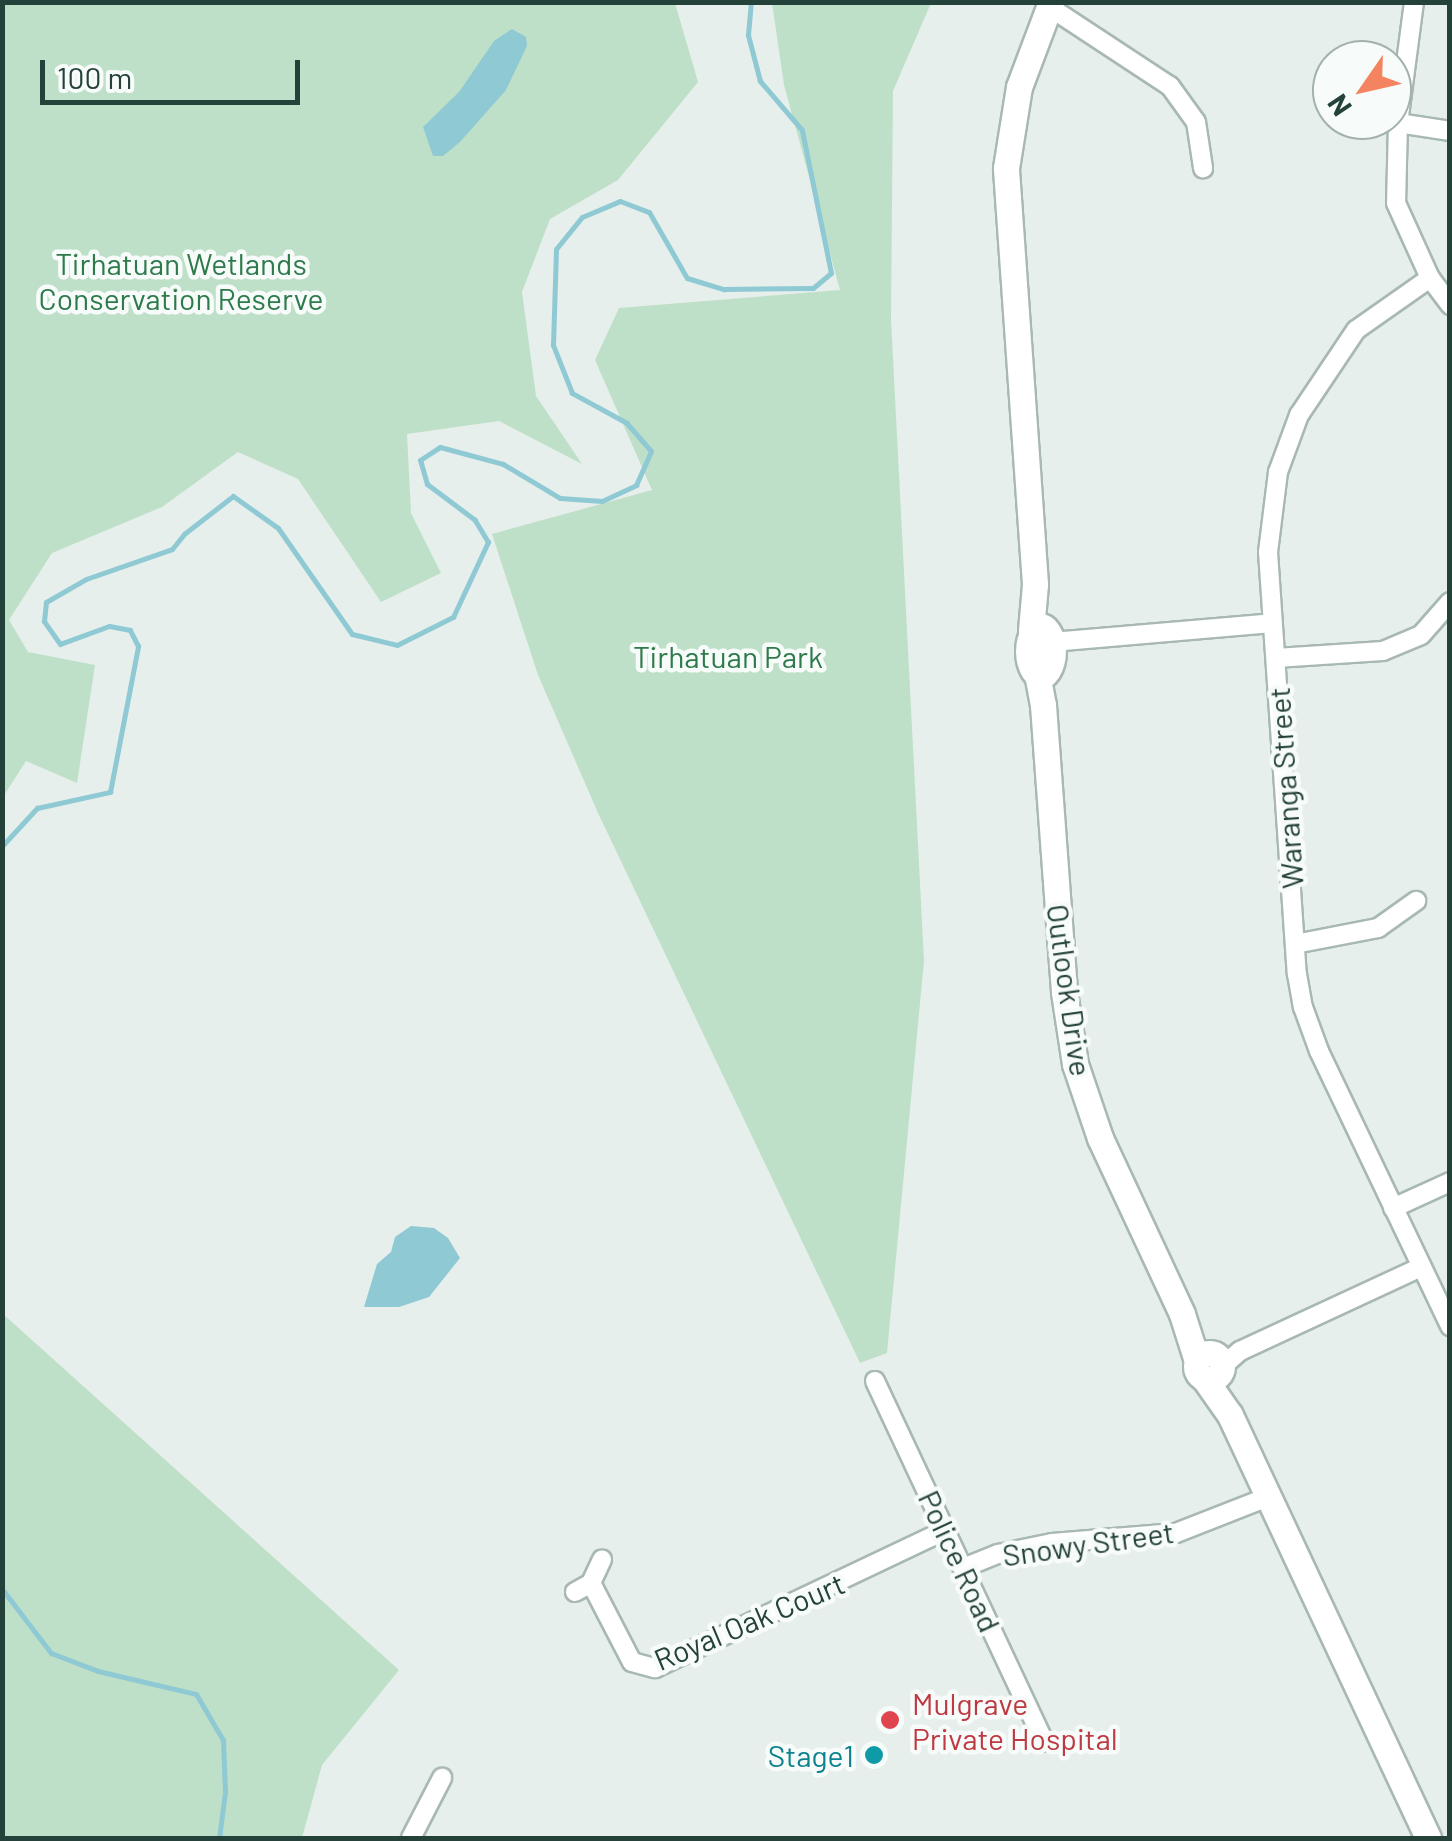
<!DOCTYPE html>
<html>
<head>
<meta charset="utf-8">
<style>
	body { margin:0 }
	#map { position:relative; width:1452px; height:1841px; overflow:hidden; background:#e6efeb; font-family:Barlow,sans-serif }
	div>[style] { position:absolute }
	.green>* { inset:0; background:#bfe0c8 }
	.water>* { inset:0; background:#8ec9d4 }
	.stream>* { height:5px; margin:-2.5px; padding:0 2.5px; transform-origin:2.5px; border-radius:2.5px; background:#8ec9d4 }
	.roads { filter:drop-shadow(2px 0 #a8b8b2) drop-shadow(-2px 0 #a8b8b2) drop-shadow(0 2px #a8b8b2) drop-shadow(0 -2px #a8b8b2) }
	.street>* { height:18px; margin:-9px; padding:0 9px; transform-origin:9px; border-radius:9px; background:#fff }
	.secondary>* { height:25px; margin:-12.5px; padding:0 12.5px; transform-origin:12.5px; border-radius:12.5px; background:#fff }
	.secondary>.ring { margin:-12.5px; padding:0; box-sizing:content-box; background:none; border:25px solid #fff; border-radius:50% }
	.dots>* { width:28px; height:28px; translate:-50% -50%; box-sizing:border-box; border:5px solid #f7fbf9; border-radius:50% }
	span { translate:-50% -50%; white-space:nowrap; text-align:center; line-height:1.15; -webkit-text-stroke:9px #f7fbf9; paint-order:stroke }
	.park-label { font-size:30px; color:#2d7a4b }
	.street-label { font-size:30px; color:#24423a }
	.health-label { font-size:30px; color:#be3a42 }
	.left { translate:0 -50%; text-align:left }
	.culture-label { font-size:30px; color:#0d838f }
	.right { translate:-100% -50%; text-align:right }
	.frame { position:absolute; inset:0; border:5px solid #24423a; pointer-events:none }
	.north { position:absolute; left:1312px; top:40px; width:100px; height:100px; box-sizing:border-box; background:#f7fbf9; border:2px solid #a3b1ad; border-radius:50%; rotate:236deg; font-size:28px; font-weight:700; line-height:40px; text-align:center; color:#24423a }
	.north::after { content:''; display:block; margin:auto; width:35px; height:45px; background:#f4845f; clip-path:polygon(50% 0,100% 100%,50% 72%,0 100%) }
	.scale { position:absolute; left:40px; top:60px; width:260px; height:45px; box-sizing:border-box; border:5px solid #24423a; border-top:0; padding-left:12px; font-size:30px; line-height:35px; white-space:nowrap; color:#24423a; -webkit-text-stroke:8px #f7fbf9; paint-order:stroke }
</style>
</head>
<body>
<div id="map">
	<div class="green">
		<i style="clip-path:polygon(3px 3px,675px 3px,698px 82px,618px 180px,550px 219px,522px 292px,536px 396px,582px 464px,499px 421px,407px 434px,411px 513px,441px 573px,381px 602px,298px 479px,238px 452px,162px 507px,52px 553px,9px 620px,28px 652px,95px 665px,77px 783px,26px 761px,3px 797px)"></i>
		<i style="clip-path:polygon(772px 3px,931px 3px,893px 91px,891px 319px,924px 961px,887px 1353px,860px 1363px,598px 813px,538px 675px,492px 534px,652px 490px,595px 360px,619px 308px,840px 290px,784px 85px)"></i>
		<i style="clip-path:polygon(3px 1314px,399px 1670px,322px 1765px,302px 1838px,3px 1838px)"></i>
	</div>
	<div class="water">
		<i style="clip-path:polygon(512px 29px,526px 37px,527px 46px,506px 90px,460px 142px,443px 156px,433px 156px,423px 127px,459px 92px,494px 41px)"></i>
		<i style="clip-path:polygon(411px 1226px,434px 1228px,448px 1238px,460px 1258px,429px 1297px,399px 1307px,364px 1307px,377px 1264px,391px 1252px,395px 1237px)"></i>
	</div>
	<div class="stream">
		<i style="left:2px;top:846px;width:52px;rotate:-47.4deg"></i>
		<i style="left:37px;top:808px;width:75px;rotate:-12.4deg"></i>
		<i style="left:110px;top:792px;width:149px;rotate:-79.1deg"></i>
		<i style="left:138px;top:646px;width:18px;rotate:-117deg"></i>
		<i style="left:130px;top:630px;width:21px;rotate:-169deg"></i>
		<i style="left:109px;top:626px;width:52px;rotate:159.8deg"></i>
		<i style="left:60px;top:644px;width:28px;rotate:-125deg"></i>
		<i style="left:44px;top:621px;width:19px;rotate:-84deg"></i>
		<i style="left:46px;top:602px;width:46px;rotate:-29.9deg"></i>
		<i style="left:86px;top:579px;width:91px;rotate:-19.2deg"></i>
		<i style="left:172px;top:549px;width:19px;rotate:-51deg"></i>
		<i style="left:184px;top:534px;width:62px;rotate:-37.8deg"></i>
		<i style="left:233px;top:496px;width:55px;rotate:35.4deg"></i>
		<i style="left:278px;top:528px;width:129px;rotate:55.1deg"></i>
		<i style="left:352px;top:634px;width:46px;rotate:13.7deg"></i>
		<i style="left:397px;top:645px;width:63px;rotate:-26.6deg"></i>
		<i style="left:453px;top:617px;width:83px;rotate:-65deg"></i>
		<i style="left:488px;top:542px;width:26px;rotate:-121deg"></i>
		<i style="left:475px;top:520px;width:60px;rotate:-143.1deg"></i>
		<i style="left:427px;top:484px;width:25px;rotate:-106deg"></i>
		<i style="left:420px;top:460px;width:24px;rotate:-33deg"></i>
		<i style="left:440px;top:447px;width:65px;rotate:15.1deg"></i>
		<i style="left:503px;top:464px;width:66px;rotate:30.8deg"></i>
		<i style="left:560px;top:498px;width:42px;rotate:4.1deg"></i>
		<i style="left:602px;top:501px;width:38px;rotate:-25deg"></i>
		<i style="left:636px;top:485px;width:37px;rotate:-66deg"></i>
		<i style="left:651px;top:451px;width:37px;rotate:-131deg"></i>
		<i style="left:627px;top:423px;width:63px;rotate:-151.4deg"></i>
		<i style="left:572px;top:393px;width:52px;rotate:-111.6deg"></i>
		<i style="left:553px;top:345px;width:96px;rotate:-88.2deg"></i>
		<i style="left:556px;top:249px;width:41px;rotate:-50.9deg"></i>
		<i style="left:582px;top:217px;width:41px;rotate:-22.8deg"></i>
		<i style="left:620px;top:201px;width:31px;rotate:21deg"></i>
		<i style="left:649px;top:212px;width:76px;rotate:60.1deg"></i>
		<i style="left:687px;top:278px;width:39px;rotate:17deg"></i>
		<i style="left:724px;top:289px;width:89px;rotate:-0.6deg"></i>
		<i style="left:813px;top:288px;width:23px;rotate:-40deg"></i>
		<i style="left:831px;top:273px;width:146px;rotate:-101.5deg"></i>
		<i style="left:802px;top:130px;width:65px;rotate:-130.6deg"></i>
		<i style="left:760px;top:81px;width:48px;rotate:-104.6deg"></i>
		<i style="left:748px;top:35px;width:33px;rotate:-85deg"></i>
		<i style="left:2px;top:1589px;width:81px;rotate:52.6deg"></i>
		<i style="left:51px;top:1653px;width:50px;rotate:21deg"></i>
		<i style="left:98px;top:1671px;width:101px;rotate:13.2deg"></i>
		<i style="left:196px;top:1694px;width:53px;rotate:59.6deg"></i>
		<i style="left:223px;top:1740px;width:52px;rotate:87.8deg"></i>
		<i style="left:225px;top:1792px;width:46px;rotate:97.4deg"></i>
	</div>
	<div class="roads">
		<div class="street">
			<i style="left:1414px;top:2px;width:122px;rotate:97.5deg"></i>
			<i style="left:1398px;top:123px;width:80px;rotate:91.4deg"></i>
			<i style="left:1396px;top:203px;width:82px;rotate:65.6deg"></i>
			<i style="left:1430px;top:278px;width:34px;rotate:53deg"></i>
			<i style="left:1048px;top:6px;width:146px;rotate:33.3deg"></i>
			<i style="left:1170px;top:86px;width:44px;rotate:54.2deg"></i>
			<i style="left:1196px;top:122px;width:47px;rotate:81.3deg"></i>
			<i style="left:1398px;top:123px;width:53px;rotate:8.7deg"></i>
			<i style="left:1430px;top:278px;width:90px;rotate:144.9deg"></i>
			<i style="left:1356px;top:330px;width:102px;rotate:123.8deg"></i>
			<i style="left:1299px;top:415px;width:61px;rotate:110.2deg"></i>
			<i style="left:1278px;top:472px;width:81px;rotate:97.1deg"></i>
			<i style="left:1268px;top:552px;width:423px;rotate:86.1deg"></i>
			<i style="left:1297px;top:974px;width:34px;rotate:80deg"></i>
			<i style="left:1303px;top:1007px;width:47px;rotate:70deg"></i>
			<i style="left:1319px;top:1051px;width:305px;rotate:64.5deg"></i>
			<i style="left:1052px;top:642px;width:221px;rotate:-4.9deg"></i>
			<i style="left:1276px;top:658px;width:107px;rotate:-3.7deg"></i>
			<i style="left:1383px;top:651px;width:41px;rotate:-22.8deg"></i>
			<i style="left:1421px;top:635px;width:44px;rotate:-48.7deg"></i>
			<i style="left:1295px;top:944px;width:85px;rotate:-10.9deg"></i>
			<i style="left:1378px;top:928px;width:47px;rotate:-35.4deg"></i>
			<i style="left:1393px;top:1208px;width:63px;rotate:-24.5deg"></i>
			<i style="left:1222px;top:1367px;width:24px;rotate:-42deg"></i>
			<i style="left:1240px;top:1351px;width:200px;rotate:-24.9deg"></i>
			<i style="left:875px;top:1381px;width:398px;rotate:64.9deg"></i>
			<i style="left:963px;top:1568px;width:38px;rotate:-22deg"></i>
			<i style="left:998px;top:1554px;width:55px;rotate:-11.5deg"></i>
			<i style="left:1052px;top:1543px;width:124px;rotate:-4.6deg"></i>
			<i style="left:1176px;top:1533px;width:99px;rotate:-21.4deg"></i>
			<i style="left:591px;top:1583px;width:89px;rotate:62.6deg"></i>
			<i style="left:632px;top:1662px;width:24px;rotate:15deg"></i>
			<i style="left:655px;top:1668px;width:321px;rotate:-25.4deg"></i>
			<i style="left:575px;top:1592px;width:18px;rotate:-29deg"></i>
			<i style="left:591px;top:1583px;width:26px;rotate:-65deg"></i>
			<i style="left:411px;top:1838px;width:68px;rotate:-62.7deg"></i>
		</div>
		<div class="secondary">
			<i class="ring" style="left:1028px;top:626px;width:-1px;height:-1px"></i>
			<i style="left:1031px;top:630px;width:46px;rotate:-85deg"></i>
			<i style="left:1035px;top:584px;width:417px;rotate:-94deg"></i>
			<i style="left:1006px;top:168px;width:82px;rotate:-80.9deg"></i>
			<i style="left:1019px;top:87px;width:91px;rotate:-69.4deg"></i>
			<i style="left:1032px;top:647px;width:59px;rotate:79.3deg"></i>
			<i style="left:1043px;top:705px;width:288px;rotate:85.8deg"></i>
			<i style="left:1064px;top:992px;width:73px;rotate:81.3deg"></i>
			<i style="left:1075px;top:1064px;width:78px;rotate:71.3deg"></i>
			<i style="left:1100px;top:1138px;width:194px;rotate:65deg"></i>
			<i style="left:1182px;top:1314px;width:49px;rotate:72.3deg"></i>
			<i class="ring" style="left:1196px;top:1353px;width:1px;height:1px"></i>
			<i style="left:1204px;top:1378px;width:45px;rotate:54.9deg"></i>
			<i style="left:1230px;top:1415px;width:467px;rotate:64.9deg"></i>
		</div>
	</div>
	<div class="dots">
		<i style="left:890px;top:1720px;background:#e0444e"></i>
		<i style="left:874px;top:1755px;background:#0f9aa8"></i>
	</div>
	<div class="park-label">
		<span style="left:181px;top:280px">Tirhatuan Wetlands<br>Conservation Reserve</span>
		<span style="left:728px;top:656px">Tirhatuan Park</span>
	</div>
	<div class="street-label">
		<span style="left:1285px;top:788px;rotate:-94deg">Waranga Street</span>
		<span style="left:1070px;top:990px;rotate:82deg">Outlook Drive</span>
		<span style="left:1088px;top:1543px;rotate:-8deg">Snowy Street</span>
		<span style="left:960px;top:1561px;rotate:65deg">Police Road</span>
		<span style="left:749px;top:1621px;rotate:-23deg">Royal Oak Court</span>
	</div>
	<div class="health-label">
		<span class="left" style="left:912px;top:1720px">Mulgrave<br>Private Hospital</span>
	</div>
	<div class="culture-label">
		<span class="right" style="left:854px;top:1755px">Stage1</span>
	</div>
	<div class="frame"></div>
	<div class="north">N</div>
	<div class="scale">100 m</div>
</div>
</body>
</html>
